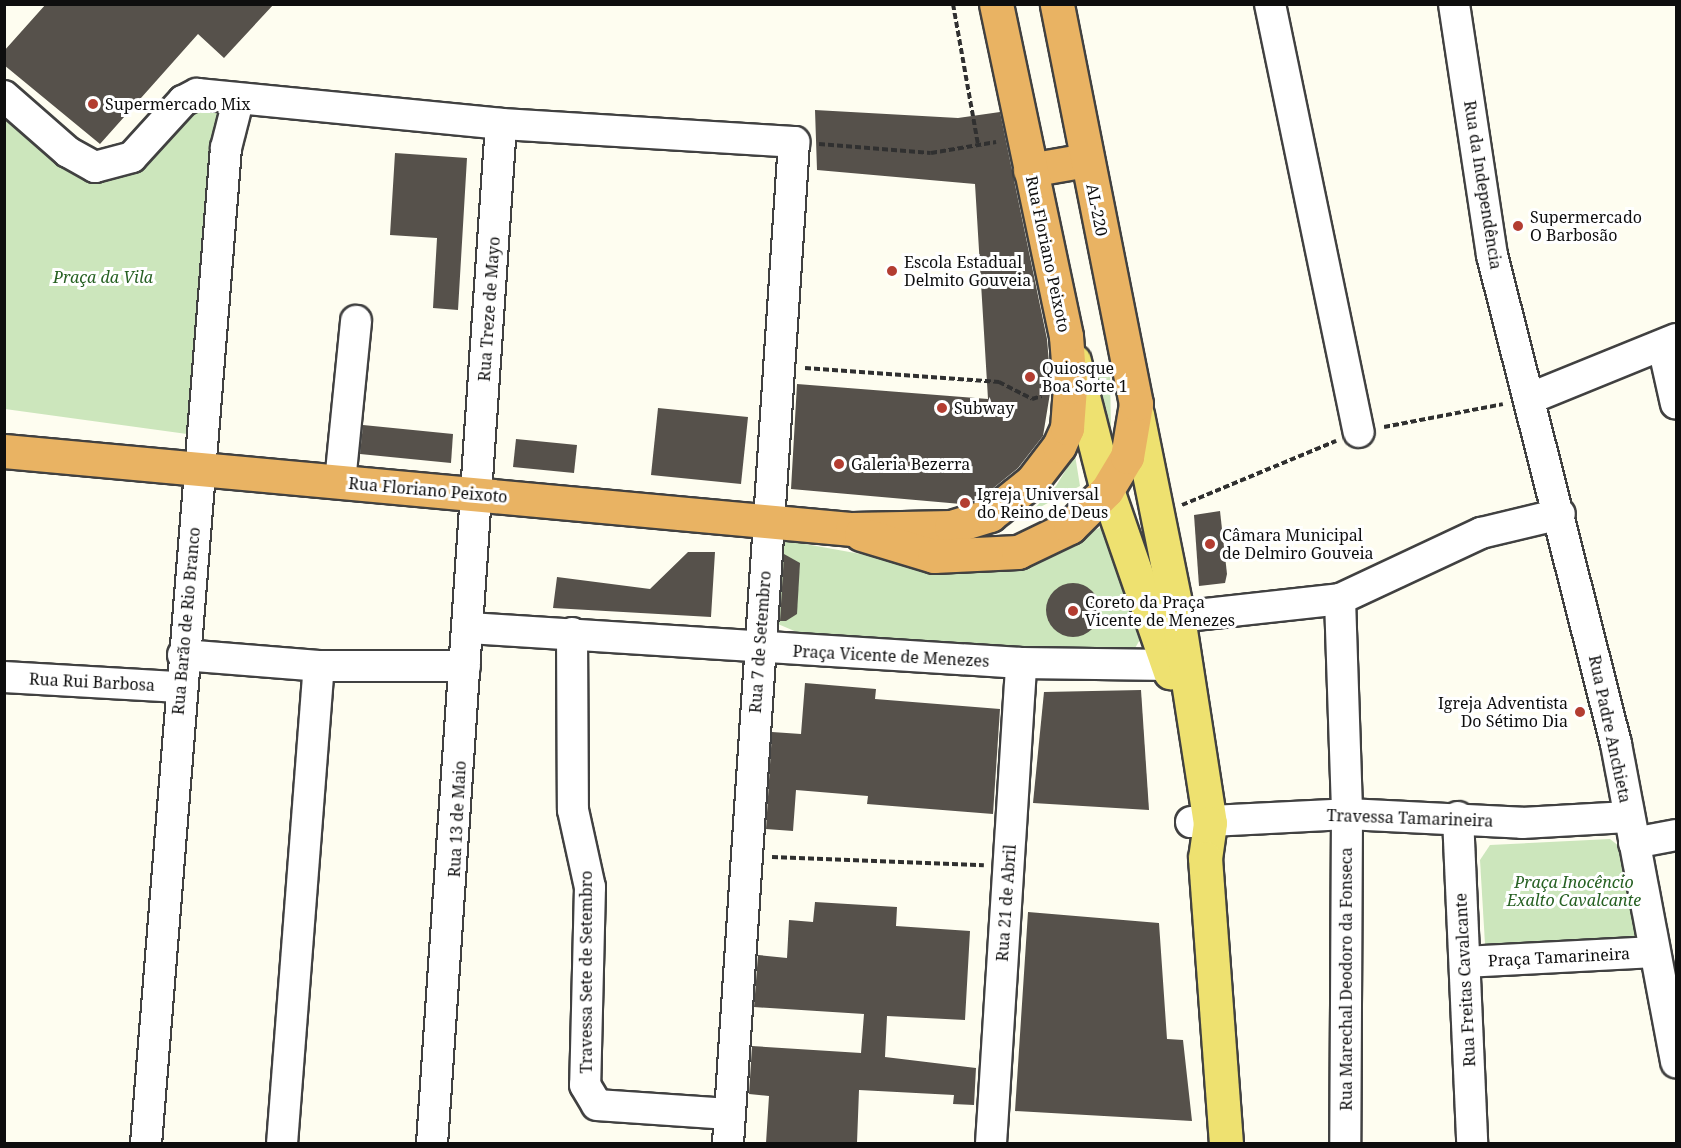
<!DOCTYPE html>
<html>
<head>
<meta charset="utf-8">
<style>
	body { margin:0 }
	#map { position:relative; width:1681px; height:1148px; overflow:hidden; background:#fefdf0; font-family:"Noto Serif",serif }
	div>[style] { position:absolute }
	.green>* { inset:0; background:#cce6bc }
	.building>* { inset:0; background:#56514b }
	.round { border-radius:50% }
	.path>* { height:4px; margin-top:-2px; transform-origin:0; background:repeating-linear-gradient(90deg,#303030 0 6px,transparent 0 9px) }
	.roads { filter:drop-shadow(2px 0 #414141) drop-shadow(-2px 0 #414141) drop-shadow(0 2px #414141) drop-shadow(0 -2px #414141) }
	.minor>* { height:30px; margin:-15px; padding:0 15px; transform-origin:15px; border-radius:15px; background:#fff }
	.major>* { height:33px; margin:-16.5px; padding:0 16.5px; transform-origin:16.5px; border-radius:16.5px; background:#eee170 }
	.highway>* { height:33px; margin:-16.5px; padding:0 16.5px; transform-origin:16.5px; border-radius:16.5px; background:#e9b363 }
	.dots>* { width:16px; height:16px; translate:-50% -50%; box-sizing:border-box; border:3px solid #fff; border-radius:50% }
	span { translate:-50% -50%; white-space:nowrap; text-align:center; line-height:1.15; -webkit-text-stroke:6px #fff; paint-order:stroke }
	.poi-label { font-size:16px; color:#0e0e0e }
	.left { translate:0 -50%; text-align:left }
	.right { translate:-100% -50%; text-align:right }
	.street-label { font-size:16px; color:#0e0e0e }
	.park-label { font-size:16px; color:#276123; font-style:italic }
	.frame { position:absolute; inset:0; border:6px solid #0e0e0e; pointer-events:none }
</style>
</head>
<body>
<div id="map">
	<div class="green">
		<i style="clip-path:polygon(198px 108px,217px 110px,217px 115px,187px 434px,5px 409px,4px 111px,102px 179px,135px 171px)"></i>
		<i style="clip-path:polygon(1110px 375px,1111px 428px,1106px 452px,1090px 379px)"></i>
		<i style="clip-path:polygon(1075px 455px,1080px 486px,1031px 512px,1056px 486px)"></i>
		<i style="clip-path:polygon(1102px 527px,1146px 629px,1130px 657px,823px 643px,766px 619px,783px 540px,894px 560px,1020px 563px)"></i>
		<i style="clip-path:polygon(1610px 839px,1624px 850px,1637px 936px,1630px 940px,1485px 944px,1480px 860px,1490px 845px)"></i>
	</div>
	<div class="building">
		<i style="clip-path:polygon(46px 4px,274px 4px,224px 58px,198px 34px,100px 144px,4px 65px,4px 51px)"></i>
		<i style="clip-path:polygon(815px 110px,958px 118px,1000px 112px,1047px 339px,1051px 387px,1043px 436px,1018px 468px,981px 498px,961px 504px,791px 489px,797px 384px,988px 399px,975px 184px,817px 170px)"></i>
		<i style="clip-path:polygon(395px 153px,467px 158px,458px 310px,433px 308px,437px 238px,390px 235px)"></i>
		<i style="clip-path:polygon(658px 408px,748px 417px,741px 484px,651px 475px)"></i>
		<i style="clip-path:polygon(363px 425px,453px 434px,451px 463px,360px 454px)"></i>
		<i style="clip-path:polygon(516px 439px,577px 445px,574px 473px,513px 467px)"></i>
		<i style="clip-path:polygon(1220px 511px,1227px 574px,1225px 583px,1199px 586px,1194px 515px)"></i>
		<i style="clip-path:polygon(688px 552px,715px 552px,711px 617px,553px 608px,557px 577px,650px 589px)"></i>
		<i style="clip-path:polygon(784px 554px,800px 563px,797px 614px,786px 621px,780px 621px)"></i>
		<i class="round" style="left:1046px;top:583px;width:54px;height:54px"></i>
		<i style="clip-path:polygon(805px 683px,876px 689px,875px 699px,1000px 709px,993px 814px,867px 804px,868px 796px,796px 790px,793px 831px,766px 829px,772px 732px,801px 734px)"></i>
		<i style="clip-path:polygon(1141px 690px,1149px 810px,1033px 803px,1044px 692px)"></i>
		<i style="clip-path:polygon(815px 902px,897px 907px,896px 926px,970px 931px,965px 1020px,887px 1016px,885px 1057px,976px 1068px,974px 1105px,953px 1104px,954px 1095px,859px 1090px,857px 1143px,766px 1143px,769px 1096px,749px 1094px,752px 1046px,861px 1053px,864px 1014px,754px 1007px,758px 955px,787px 958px,789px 920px,813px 922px)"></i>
		<i style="clip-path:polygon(1028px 912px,1159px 923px,1167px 1039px,1183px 1040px,1192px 1121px,1015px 1111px)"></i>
	</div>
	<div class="path">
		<i style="left:953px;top:4px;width:143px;rotate:79.9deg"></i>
		<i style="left:819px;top:144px;width:112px;rotate:4.6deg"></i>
		<i style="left:931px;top:153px;width:66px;rotate:-9.6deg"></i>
		<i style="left:805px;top:368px;width:195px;rotate:4.1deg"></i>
		<i style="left:999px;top:382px;width:37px;rotate:27deg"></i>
		<i style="left:1032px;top:399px;width:10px;rotate:-17deg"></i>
		<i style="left:1384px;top:427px;width:121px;rotate:-10.9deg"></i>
		<i style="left:1182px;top:505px;width:167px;rotate:-22.6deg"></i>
		<i style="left:772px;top:857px;width:212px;rotate:2.2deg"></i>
	</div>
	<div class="roads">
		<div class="minor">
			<i style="left:1270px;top:4px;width:437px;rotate:78.3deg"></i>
			<i style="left:1454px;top:4px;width:254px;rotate:81.4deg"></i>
			<i style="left:1492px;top:255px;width:504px;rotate:75.77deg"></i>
			<i style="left:1616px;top:744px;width:324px;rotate:79.3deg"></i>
			<i style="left:4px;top:96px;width:85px;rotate:41.2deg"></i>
			<i style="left:68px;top:152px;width:31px;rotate:29deg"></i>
			<i style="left:95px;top:167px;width:38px;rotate:-15deg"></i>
			<i style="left:132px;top:157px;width:76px;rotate:-47.7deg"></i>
			<i style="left:183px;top:101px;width:16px;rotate:-27deg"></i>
			<i style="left:197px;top:94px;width:305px;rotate:5.6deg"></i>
			<i style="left:501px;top:124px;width:294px;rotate:3.5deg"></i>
			<i style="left:794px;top:142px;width:1004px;rotate:93.77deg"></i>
			<i style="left:1663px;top:346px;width:59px;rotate:77.4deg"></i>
			<i style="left:1531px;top:398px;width:157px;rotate:-22.1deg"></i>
			<i style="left:340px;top:482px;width:162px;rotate:-84.3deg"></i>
			<i style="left:1340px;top:599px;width:215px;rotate:88.1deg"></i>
			<i style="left:1347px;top:814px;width:330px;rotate:90.3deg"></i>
			<i style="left:1178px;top:617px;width:163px;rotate:-6.3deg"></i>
			<i style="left:1340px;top:599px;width:156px;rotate:-25.1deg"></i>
			<i style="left:1481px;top:533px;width:81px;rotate:-13.5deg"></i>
			<i style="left:469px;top:628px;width:553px;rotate:3.63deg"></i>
			<i style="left:1021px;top:663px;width:149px;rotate:0.8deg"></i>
			<i style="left:572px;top:633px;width:177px;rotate:89.7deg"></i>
			<i style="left:573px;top:810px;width:79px;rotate:77.6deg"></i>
			<i style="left:590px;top:887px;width:198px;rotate:91.4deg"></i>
			<i style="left:585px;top:1085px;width:23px;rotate:59deg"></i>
			<i style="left:597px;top:1105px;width:132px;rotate:3.9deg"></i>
			<i style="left:183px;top:655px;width:136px;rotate:4.6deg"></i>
			<i style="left:319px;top:666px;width:146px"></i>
			<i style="left:4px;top:677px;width:176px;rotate:3.3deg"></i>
			<i style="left:1458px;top:817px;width:327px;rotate:87.5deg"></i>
			<i style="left:1191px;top:822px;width:156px;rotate:-2.9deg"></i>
			<i style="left:1347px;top:814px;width:175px;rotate:2.9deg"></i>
			<i style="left:1522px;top:823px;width:106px;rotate:-3.2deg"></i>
			<i style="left:1634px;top:843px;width:43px;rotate:-10.8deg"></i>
			<i style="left:1465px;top:962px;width:189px;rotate:-3deg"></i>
			<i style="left:146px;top:1144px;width:999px;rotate:-85.41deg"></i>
			<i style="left:226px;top:148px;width:49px;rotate:-75.7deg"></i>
			<i style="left:282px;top:1144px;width:479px;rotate:-85.6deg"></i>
			<i style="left:432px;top:1144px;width:1022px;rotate:-86.13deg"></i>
			<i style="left:991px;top:1144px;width:482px;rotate:-86.4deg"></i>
		</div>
		<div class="major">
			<i style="left:1074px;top:361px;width:133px;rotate:75.7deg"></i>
			<i style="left:1107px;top:490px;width:193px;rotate:70.9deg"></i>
			<i style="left:1137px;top:414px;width:207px;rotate:78.6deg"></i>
			<i style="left:1178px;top:617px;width:208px;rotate:81.2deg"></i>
			<i style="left:1210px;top:823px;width:35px;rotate:98deg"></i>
			<i style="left:1205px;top:858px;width:287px;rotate:85.8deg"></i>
		</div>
		<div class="highway">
			<i style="left:1030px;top:170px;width:58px;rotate:-10deg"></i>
			<i style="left:4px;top:451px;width:852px;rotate:5.26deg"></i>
			<i style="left:852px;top:529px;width:99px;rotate:-1.2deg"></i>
			<i style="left:951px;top:527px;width:41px;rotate:-17.1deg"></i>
			<i style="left:990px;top:515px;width:54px;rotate:-39deg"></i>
			<i style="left:1032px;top:481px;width:44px;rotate:-52.4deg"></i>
			<i style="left:1059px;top:446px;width:20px;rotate:-66deg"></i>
			<i style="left:1067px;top:428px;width:41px;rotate:-85.8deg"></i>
			<i style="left:1070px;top:387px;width:51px;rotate:-94.5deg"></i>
			<i style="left:1066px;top:336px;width:339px;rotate:-101.9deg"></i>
			<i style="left:861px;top:534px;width:76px;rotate:16.8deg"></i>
			<i style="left:934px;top:556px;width:84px;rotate:-2.7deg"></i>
			<i style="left:1018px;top:552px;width:58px;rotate:-25.7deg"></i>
			<i style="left:1070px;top:527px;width:52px;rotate:-45deg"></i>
			<i style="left:1107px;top:490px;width:39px;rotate:-59deg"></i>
			<i style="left:1127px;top:457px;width:54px;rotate:-80.4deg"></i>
			<i style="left:1136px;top:404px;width:408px;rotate:-101.2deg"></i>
		</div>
	</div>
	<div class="dots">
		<i style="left:93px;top:104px;background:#b33d31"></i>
		<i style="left:1518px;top:226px;background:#b33d31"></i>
		<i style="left:892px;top:271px;background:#b33d31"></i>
		<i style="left:1030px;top:377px;background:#b33d31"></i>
		<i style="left:942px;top:408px;background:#b33d31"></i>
		<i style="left:839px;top:464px;background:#b33d31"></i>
		<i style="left:965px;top:503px;background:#b33d31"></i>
		<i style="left:1210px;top:544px;background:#b33d31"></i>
		<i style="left:1073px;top:611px;background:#b33d31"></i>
		<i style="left:1580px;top:712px;background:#b33d31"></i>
	</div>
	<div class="poi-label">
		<span class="left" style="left:105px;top:104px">Supermercado Mix</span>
		<span class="left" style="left:1530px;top:226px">Supermercado<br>O Barbosão</span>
		<span class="left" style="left:904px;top:271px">Escola Estadual<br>Delmito Gouveia</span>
		<span class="left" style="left:1042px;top:377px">Quiosque<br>Boa Sorte 1</span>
		<span class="left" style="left:954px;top:408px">Subway</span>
		<span class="left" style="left:851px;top:464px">Galeria Bezerra</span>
		<span class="left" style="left:977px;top:503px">Igreja Universal<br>do Reino de Deus</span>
		<span class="left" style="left:1222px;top:544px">Câmara Municipal<br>de Delmiro Gouveia</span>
		<span class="left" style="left:1085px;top:611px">Coreto da Praça<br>Vicente de Menezes</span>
		<span class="right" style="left:1568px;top:712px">Igreja Adventista<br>Do Sétimo Dia</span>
	</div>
	<div class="street-label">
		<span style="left:1483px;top:185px;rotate:81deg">Rua da Independência</span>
		<span style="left:1097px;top:210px;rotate:79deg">AL-220</span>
		<span style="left:1048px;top:254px;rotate:78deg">Rua Floriano Peixoto</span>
		<span style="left:489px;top:309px;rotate:-86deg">Rua Treze de Mayo</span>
		<span style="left:428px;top:490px;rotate:5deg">Rua Floriano Peixoto</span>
		<span style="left:186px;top:621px;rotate:-85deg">Rua Barão de Rio Branco</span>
		<span style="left:760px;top:642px;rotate:-86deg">Rua 7 de Setembro</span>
		<span style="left:891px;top:656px;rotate:3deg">Praça Vicente de Menezes</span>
		<span style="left:92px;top:682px;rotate:3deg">Rua Rui Barbosa</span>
		<span style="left:1610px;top:729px;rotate:78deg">Rua Padre Anchieta</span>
		<span style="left:1410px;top:818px;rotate:2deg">Travessa Tamarineira</span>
		<span style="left:457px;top:819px;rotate:-87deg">Rua 13 de Maio</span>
		<span style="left:1006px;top:903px;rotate:-86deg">Rua 21 de Abril</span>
		<span style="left:1559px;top:957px;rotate:-3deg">Praça Tamarineira</span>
		<span style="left:586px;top:972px;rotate:-90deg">Travessa Sete de Setembro</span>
		<span style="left:1346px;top:979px;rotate:-90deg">Rua Marechal Deodoro da Fonseca</span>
		<span style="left:1465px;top:980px;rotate:-93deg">Rua Freitas Cavalcante</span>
	</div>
	<div class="park-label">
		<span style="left:103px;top:277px">Praça da Vila</span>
		<span style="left:1574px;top:891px">Praça Inocêncio<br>Exalto Cavalcante</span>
	</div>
	<div class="frame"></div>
</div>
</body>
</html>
